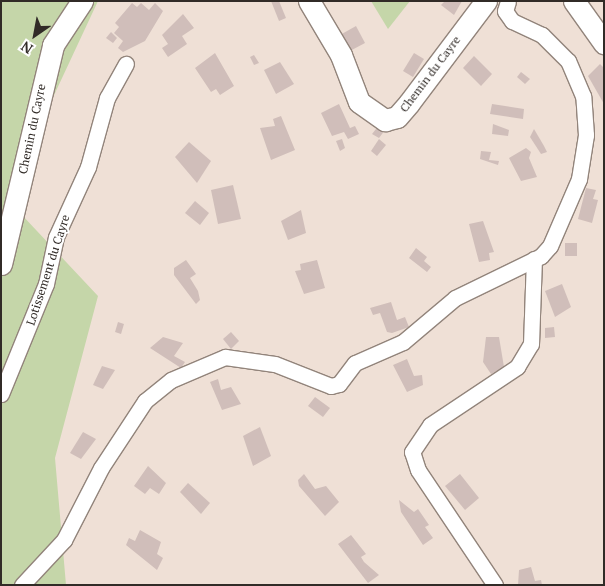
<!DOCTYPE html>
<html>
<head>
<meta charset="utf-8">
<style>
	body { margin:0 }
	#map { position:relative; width:605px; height:586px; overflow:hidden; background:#efe0d6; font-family:"PT Serif",serif }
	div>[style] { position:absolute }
	.green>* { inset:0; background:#c5d6a9 }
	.building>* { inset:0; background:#d0beba }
	.roads { filter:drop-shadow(1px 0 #92847b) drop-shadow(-1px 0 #92847b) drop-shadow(0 1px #92847b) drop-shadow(0 -1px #92847b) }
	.street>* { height:15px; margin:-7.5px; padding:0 7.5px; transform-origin:7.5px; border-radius:7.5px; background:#fff }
	.secondary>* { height:21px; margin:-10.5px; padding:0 10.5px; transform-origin:10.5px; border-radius:10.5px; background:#fff }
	span { translate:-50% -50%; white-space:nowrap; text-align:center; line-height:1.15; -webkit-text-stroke:4px #fff; paint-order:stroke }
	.street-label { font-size:12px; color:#312b27 }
	.frame { position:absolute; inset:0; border:2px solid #312b27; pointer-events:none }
	.north { position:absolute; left:10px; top:10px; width:50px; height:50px; -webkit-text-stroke:4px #fff; paint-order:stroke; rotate:213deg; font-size:14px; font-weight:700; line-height:20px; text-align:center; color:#312b27 }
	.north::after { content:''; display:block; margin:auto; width:18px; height:22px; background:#312b27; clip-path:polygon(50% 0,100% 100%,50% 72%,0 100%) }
</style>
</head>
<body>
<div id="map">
	<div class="green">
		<i style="clip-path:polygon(1px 1px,98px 1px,6px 198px,98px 296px,55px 458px,66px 585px,1px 585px)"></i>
		<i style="clip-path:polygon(371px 1px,410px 1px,388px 29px)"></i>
	</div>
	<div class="building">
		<i style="clip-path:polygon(271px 1px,279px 1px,286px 18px,279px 21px)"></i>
		<i style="clip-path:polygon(445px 1px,462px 1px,454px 15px,441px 5px)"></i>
		<i style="clip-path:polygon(132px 3px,137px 7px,141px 3px,149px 10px,155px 3px,163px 11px,145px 41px,123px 52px,118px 48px,123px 41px,114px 33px,119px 27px,115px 23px)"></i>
		<i style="clip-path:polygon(183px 14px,194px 28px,182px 36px,187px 44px,168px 57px,162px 48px,168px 44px,162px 35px)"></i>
		<i style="clip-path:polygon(356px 26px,365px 43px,348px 52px,340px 35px)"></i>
		<i style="clip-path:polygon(111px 32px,117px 38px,113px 43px,106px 38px)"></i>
		<i style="clip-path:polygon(215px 53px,234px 86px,220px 95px,216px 89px,211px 92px,195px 68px)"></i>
		<i style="clip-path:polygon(414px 53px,424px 59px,413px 77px,403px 71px)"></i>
		<i style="clip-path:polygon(254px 55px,259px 63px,254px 65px,250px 57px)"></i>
		<i style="clip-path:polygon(474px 56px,492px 74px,481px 86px,463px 68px)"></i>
		<i style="clip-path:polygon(280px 62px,294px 84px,276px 94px,264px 70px)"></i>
		<i style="clip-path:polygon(600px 64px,604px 68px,604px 104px,588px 76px)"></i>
		<i style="clip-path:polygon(521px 72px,530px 79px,525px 84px,517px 77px)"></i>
		<i style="clip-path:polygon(339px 104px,350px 128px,355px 126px,359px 134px,348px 139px,344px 132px,332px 136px,321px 113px)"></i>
		<i style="clip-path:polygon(492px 104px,524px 109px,523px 119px,490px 114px)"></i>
		<i style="clip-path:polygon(281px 116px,295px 150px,271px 160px,260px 128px,275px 126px,273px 119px)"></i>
		<i style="clip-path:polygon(493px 124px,509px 130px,508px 136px,492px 134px)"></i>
		<i style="clip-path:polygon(376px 129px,385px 130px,379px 138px,372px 134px)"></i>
		<i style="clip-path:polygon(534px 129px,544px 146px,547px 152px,541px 154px,530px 137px)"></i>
		<i style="clip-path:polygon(342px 139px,345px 148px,340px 151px,336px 141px)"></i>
		<i style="clip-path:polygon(379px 139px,386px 145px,377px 156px,371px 151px)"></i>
		<i style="clip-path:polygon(189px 142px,211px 161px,197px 183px,175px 157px)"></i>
		<i style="clip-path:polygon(526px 148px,531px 152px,529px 158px,537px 177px,521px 181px,509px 158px)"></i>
		<i style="clip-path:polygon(481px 151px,491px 152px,489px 160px,499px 161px,498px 165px,480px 159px)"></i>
		<i style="clip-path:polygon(233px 185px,241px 219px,218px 224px,211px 190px)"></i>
		<i style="clip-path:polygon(586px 188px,596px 190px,593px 199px,598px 200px,592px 223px,578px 219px)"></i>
		<i style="clip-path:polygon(195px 201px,209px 213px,200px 225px,185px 213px)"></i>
		<i style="clip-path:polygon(301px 210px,306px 233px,288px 240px,281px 221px)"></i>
		<i style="clip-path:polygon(483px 221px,494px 252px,489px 253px,490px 260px,479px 262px,469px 224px)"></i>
		<i style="clip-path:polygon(565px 243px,577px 243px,577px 256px,565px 256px)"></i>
		<i style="clip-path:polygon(416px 248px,427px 257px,424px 261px,431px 267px,427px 272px,409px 258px)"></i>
		<i style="clip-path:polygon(186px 260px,196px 274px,190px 278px,198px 291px,200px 300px,196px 304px,174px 275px,174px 268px)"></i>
		<i style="clip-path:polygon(317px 260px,325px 288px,304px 294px,295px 271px,301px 270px,300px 264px)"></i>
		<i style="clip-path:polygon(562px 284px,571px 307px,555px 317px,545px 291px)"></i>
		<i style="clip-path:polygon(391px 302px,397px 320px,405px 317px,409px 327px,392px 333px,387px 332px,380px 313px,373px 315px,370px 308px)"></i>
		<i style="clip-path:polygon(118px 322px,124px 324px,121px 334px,115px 332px)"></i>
		<i style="clip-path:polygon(554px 327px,555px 337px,545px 338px,545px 328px)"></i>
		<i style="clip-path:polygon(231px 332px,239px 341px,231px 349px,223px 339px)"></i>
		<i style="clip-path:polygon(163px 337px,183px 343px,174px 356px,185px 362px,181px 368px,150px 348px)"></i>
		<i style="clip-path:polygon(486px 337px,499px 337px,504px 367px,491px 374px,483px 362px)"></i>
		<i style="clip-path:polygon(407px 359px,414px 376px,422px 375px,423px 385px,407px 392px,393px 365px)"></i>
		<i style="clip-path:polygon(102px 366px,115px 370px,103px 389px,93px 385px)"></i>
		<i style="clip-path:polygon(218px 379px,221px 390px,231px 387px,241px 404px,222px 410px,210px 382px)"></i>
		<i style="clip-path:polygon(315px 397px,330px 408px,323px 417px,308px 406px)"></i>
		<i style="clip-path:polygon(260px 427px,271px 456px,253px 466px,243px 436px)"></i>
		<i style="clip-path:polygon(83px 432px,96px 439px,81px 459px,70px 453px)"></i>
		<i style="clip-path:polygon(148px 466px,166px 483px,159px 494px,150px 488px,145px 494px,134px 486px)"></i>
		<i style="clip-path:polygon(304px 474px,315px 489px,326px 486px,339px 502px,325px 516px,299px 486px,298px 480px)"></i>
		<i style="clip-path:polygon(460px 474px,479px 498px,465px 510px,445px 486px)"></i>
		<i style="clip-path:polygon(188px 483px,210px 503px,201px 514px,180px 492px)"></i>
		<i style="clip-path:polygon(399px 500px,414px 512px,418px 509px,429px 525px,425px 527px,433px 538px,423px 545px,401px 512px)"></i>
		<i style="clip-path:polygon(140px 530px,161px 542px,157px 554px,163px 558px,157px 570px,126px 545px,129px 538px,135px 541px)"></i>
		<i style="clip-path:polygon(351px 535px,366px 554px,361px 557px,364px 562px,379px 575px,368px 583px,338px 544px)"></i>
		<i style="clip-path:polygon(531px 567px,535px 581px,541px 580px,542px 585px,518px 585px,519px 570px)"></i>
	</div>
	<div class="roads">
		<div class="street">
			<i style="left:1px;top:394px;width:119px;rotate:-67.8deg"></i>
			<i style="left:46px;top:284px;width:48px;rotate:-78deg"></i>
			<i style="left:56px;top:237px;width:77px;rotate:-65.4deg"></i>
			<i style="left:88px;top:167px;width:72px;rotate:-74.6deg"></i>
			<i style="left:107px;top:98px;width:39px;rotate:-61deg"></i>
			<i style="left:22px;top:585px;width:62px;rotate:-47deg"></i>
			<i style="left:64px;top:540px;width:81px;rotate:-62.8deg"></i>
			<i style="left:101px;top:468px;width:80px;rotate:-56.7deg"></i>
			<i style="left:145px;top:401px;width:33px;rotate:-39deg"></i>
			<i style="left:171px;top:380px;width:59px;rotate:-23.1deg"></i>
			<i style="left:225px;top:357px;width:50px;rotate:8deg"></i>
			<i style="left:275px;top:364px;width:60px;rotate:21.4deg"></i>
			<i style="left:331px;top:386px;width:8px;rotate:-14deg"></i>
			<i style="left:339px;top:384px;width:26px;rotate:-53deg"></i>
			<i style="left:355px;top:363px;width:52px;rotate:-23.6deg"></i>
			<i style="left:403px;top:342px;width:68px;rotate:-40.2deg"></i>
			<i style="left:455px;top:298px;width:96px;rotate:-26deg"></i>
			<i style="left:541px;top:256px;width:13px;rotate:-48deg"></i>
			<i style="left:550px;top:246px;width:73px;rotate:-66.6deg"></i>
			<i style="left:579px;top:179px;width:45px;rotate:-81deg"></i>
			<i style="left:586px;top:135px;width:39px;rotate:-94deg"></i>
			<i style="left:583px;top:96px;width:38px;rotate:-113deg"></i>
			<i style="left:568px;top:61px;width:37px;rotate:-135deg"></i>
			<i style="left:542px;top:35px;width:33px;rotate:-155deg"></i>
			<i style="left:512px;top:21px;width:12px;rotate:-125deg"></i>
			<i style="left:505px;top:11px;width:10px;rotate:-73deg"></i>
			<i style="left:495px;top:585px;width:138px;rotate:-123.8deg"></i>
			<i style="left:418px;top:470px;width:19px;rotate:-108deg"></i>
			<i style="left:412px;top:452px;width:32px;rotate:-56deg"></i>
			<i style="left:430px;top:425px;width:105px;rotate:-33.7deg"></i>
			<i style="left:517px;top:367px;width:27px;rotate:-59deg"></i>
			<i style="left:531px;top:344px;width:85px;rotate:-88deg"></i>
		</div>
		<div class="secondary">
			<i style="left:309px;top:1px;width:63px;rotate:59.3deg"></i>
			<i style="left:341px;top:55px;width:50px;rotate:69deg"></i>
			<i style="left:359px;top:102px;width:32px;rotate:35deg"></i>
			<i style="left:385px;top:120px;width:12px;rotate:-14deg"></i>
			<i style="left:397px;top:117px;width:18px;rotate:-49deg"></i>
			<i style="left:409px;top:103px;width:128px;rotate:-53deg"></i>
			<i style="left:574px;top:1px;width:52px;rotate:54.5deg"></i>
			<i style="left:1px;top:264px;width:225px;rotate:-76.6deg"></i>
			<i style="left:53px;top:45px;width:53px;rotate:-56.6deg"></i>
		</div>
	</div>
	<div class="street-label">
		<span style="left:430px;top:74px;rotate:-53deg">Chemin du Cayre</span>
		<span style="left:32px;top:129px;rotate:-78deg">Chemin du Cayre</span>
		<span style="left:48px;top:270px;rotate:-72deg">Lotissement du Cayre</span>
	</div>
	<div class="frame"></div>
	<div class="north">N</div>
</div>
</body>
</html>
